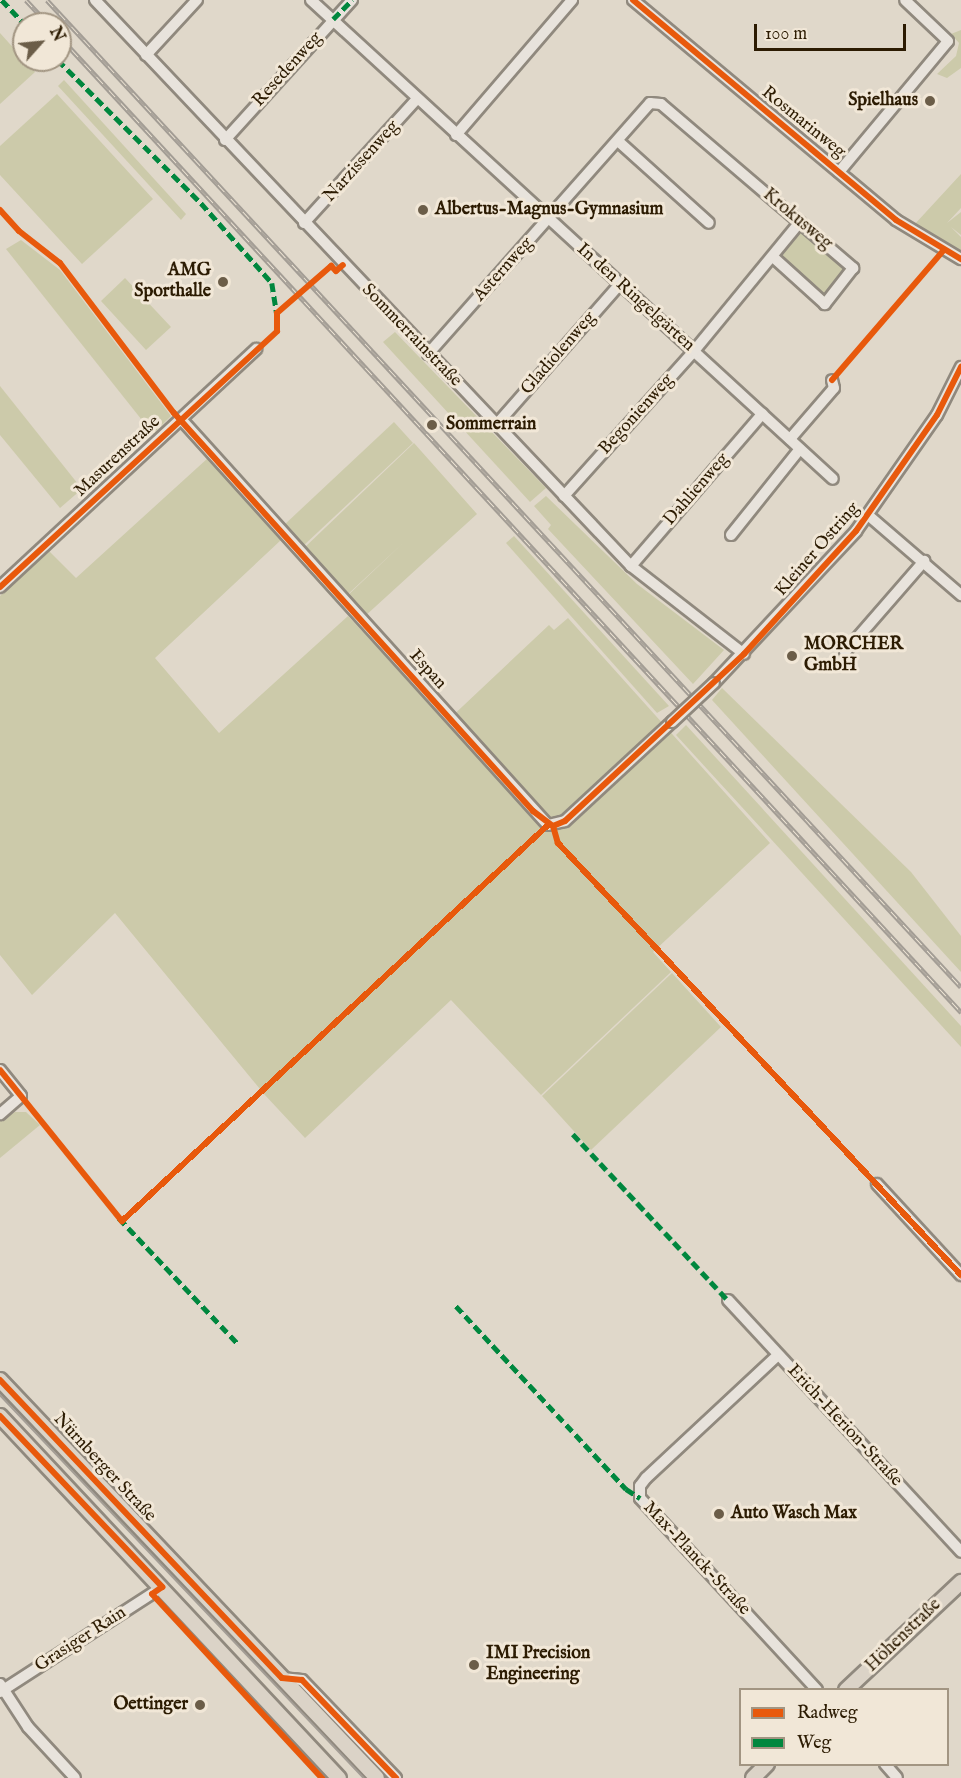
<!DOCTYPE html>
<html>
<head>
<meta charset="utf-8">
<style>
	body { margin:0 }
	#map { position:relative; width:961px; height:1778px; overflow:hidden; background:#e0d8ca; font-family:"IM FELL English",serif }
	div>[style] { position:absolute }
	.green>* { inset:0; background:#cccaaa }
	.roads { filter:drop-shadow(2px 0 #90897e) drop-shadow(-2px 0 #90897e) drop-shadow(0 2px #90897e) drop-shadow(0 -2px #90897e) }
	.minor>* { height:10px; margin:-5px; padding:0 5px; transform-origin:5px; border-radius:5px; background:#e8e3dc }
	.major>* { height:14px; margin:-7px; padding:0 7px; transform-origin:7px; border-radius:7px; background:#dbd3c7 }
	.tram>* { height:1.5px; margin:-0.75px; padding:0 0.75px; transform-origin:0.75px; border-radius:0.75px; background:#a39d95 }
	.rail>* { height:5px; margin-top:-2.5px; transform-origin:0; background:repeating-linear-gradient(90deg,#f1e7d7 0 9px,#a39d95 0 18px); box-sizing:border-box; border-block:2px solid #a39d95 }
	.bridges { filter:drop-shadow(2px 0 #90897e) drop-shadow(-2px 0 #90897e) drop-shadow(0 2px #90897e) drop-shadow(0 -2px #90897e) }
	.minor-bridge>* { height:10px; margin:-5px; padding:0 5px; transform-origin:5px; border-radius:5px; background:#e8e3dc }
	.quiet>* { height:4.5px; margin-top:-2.25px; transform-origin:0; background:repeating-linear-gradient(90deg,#00873e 0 9px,transparent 0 13.5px) }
	.cycleway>* { height:6px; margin:-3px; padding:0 3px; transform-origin:3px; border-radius:3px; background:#e8590c }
	.dots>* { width:16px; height:16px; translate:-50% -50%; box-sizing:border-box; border:3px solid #f1e7d7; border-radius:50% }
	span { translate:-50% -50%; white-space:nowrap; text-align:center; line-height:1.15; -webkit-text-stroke:6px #f1e7d7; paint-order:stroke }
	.street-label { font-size:18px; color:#2c1b02 }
	.poi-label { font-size:18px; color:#2c1b02; font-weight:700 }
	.right { translate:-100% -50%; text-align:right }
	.left { translate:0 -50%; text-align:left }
	.legend { position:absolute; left:739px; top:1688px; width:210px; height:78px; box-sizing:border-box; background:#f1e7d7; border:2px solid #a29582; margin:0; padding:8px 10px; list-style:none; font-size:18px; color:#2c1b02 }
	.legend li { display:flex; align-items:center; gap:12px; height:30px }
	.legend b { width:30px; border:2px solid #a29582 }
	.north { position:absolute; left:12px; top:12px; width:60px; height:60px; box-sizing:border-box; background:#f1e7d7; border:2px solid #a29582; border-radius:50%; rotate:63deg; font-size:16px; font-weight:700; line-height:24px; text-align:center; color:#2c1b02 }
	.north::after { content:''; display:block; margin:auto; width:21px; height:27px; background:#6b5d48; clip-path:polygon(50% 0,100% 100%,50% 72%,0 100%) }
	.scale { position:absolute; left:754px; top:24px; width:152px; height:27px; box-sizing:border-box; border:3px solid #2c1b02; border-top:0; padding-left:8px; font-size:18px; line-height:21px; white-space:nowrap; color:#2c1b02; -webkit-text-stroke:4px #f1e7d7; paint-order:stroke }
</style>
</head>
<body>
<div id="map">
	<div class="green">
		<i style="clip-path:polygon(961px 30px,961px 68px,947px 78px,937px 74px,956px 56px,959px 43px,951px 34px)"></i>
		<i style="clip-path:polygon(0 33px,35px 72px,0 104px)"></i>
		<i style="clip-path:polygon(64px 80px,186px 214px,181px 220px,58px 86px)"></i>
		<i style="clip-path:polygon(57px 94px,153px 199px,82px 264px,0 175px,0 146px)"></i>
		<i style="clip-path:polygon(961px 174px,961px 208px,947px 223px,961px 212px,961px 235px,951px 227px,961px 237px,961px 252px,914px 225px)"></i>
		<i style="clip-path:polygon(800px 222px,853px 268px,825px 304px,773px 257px)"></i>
		<i style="clip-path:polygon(21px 240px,60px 270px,171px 416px,153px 434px,6px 249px)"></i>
		<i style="clip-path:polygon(125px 278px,171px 327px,146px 350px,101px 301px)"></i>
		<i style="clip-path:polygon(395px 332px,546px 488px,530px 502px,383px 342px)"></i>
		<i style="clip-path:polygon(0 386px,82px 489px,60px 508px,0 435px)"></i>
		<i style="clip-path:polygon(394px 422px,413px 443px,302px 547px,283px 526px)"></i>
		<i style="clip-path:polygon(414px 443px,477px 514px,364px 617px,346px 597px,403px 543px,346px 596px,303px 549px)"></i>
		<i style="clip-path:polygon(208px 458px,281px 540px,155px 658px,219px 733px,348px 616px,446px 722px,549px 625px,554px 630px,568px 618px,770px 843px,653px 952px,671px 972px,541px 1095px,451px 1000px,305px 1138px,264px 1094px,115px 913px,32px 995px,0 955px,0 596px,49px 551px,76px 578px)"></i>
		<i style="clip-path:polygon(546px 496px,637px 584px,724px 650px,693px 684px,548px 529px,551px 525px,534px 506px)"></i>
		<i style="clip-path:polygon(514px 536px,566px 593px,669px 706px,657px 713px,506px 543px)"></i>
		<i style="clip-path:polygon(722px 688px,911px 872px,961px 936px,961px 972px,712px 700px)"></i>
		<i style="clip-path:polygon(686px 725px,961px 1026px,961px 1047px,676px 735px)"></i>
		<i style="clip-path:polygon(672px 973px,721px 1027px,591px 1150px,542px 1096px)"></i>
		<i style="clip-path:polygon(15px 1112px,26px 1112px,40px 1125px,0 1158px,0 1121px)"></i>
	</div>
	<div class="roads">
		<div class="minor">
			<i style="left:95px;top:0;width:780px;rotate:46.56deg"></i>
			<i style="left:631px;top:566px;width:143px;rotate:37.9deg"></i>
			<i style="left:311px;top:0;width:708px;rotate:42.54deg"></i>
			<i style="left:633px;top:0;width:343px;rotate:39.9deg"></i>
			<i style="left:896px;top:220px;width:76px;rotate:31deg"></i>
			<i style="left:146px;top:55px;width:75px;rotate:-47.2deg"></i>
			<i style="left:456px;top:135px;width:178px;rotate:-49.3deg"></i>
			<i style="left:225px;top:140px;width:189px;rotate:-47.8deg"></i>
			<i style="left:618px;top:141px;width:122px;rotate:42deg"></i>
			<i style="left:839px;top:172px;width:170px;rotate:-50.2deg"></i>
			<i style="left:948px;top:41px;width:59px;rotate:-136.4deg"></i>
			<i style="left:304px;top:223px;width:168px;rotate:-47.7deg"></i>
			<i style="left:428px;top:354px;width:335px;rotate:-48.5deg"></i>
			<i style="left:650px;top:103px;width:11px;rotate:5deg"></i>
			<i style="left:661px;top:104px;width:253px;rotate:40.5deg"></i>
			<i style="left:853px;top:268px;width:46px;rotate:127.9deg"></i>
			<i style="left:825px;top:304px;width:70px;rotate:-137.9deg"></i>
			<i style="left:181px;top:419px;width:547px;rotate:47.89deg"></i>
			<i style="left:548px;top:825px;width:17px;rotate:-13deg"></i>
			<i style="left:565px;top:821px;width:146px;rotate:-42.8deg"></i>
			<i style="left:497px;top:424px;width:186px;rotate:-48.7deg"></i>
			<i style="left:790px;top:439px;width:67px;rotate:-49.2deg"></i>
			<i style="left:834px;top:388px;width:8px;rotate:-104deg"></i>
			<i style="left:564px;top:496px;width:195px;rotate:-48.1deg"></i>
			<i style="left:694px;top:351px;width:167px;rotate:-50.6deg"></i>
			<i style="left:868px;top:515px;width:123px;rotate:40.7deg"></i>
			<i style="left:731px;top:535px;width:110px;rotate:-51.3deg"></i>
			<i style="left:631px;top:566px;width:201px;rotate:-49.2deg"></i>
			<i style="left:0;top:587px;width:350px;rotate:-42.9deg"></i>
			<i style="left:845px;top:652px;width:121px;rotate:-49deg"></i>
			<i style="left:714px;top:683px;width:208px;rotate:-46.9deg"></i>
			<i style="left:856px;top:531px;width:141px;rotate:-55.1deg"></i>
			<i style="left:937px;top:415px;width:54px;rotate:-63.4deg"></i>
			<i style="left:0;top:1070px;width:33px;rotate:51deg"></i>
			<i style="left:21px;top:1096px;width:28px;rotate:139deg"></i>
			<i style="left:877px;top:1184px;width:124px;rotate:47.3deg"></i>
			<i style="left:728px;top:1300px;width:343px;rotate:47.2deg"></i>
			<i style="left:778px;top:1355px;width:180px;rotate:137deg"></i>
			<i style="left:646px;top:1478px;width:10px;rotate:127deg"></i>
			<i style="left:640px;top:1486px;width:12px;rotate:90deg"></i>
			<i style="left:640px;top:1498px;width:261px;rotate:47.3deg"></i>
			<i style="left:282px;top:1678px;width:20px;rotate:6deg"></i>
			<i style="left:302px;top:1680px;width:136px;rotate:46.2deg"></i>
			<i style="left:0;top:1684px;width:51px;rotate:56.9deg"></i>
			<i style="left:28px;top:1727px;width:69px;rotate:47.3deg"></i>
			<i style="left:0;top:1692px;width:193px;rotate:-32.9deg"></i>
			<i style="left:885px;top:1764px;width:18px;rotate:49deg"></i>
		</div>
		<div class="major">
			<i style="left:0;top:1380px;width:548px;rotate:46.55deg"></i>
			<i style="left:0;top:1416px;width:496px;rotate:46.9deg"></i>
			<i style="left:846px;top:1690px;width:158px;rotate:-43.2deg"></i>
			<i style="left:753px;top:1778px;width:20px;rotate:-45deg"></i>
		</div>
	</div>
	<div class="tram">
		<i style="left:0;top:1395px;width:528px;rotate:46.46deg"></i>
	</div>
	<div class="rail">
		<i style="left:26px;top:0;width:33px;rotate:47deg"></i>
		<i style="left:47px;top:0;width:1345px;rotate:47.2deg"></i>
		<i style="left:60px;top:37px;width:1328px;rotate:47.26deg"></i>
	</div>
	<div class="bridges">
		<div class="minor-bridge">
			<i style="left:672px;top:722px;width:57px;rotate:-42.9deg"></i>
		</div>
	</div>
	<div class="quiet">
		<i style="left:2px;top:0;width:33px;rotate:47deg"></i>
		<i style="left:333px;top:19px;width:27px;rotate:-45deg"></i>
		<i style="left:58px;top:60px;width:202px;rotate:45deg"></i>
		<i style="left:201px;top:203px;width:107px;rotate:48.4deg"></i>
		<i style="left:272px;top:283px;width:32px;rotate:81deg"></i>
		<i style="left:573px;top:1134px;width:227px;rotate:47deg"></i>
		<i style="left:119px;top:1218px;width:175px;rotate:46.6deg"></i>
		<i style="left:456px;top:1306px;width:250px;rotate:47.1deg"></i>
		<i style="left:626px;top:1489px;width:17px;rotate:33deg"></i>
	</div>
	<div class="cycleway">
		<i style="left:633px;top:0;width:343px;rotate:39.9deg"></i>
		<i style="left:896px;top:220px;width:76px;rotate:31deg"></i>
		<i style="left:0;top:210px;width:28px;rotate:48deg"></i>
		<i style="left:19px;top:231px;width:52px;rotate:38deg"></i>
		<i style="left:60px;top:263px;width:188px;rotate:52.8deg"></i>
		<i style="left:174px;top:413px;width:536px;rotate:47.95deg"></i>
		<i style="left:533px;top:811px;width:25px;rotate:37deg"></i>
		<i style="left:553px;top:826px;width:13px;rotate:-23deg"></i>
		<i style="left:565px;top:821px;width:245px;rotate:-43deg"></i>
		<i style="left:744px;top:654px;width:166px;rotate:-47.7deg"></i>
		<i style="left:856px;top:531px;width:141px;rotate:-55.1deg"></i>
		<i style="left:937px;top:415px;width:54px;rotate:-63.4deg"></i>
		<i style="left:832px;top:380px;width:170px;rotate:-49.3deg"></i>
		<i style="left:0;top:587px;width:377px;rotate:-42.7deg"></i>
		<i style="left:277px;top:331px;width:18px;rotate:-90deg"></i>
		<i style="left:277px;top:313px;width:72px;rotate:-41deg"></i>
		<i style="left:331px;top:266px;width:7px;rotate:45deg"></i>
		<i style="left:336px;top:271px;width:9px;rotate:-41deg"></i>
		<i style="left:553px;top:826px;width:18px;rotate:74deg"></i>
		<i style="left:558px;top:843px;width:591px;rotate:46.99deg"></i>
		<i style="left:0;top:1070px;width:194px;rotate:51.1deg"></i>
		<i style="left:122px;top:1221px;width:582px;rotate:-42.91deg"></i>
		<i style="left:0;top:1380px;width:410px;rotate:46.6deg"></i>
		<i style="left:282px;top:1678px;width:20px;rotate:6deg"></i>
		<i style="left:302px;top:1680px;width:136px;rotate:46.2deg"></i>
		<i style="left:0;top:1416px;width:236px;rotate:46.5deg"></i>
		<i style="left:162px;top:1587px;width:12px;rotate:145deg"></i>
		<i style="left:152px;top:1594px;width:251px;rotate:47.3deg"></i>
	</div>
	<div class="dots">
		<i style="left:930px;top:101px;background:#6b5d48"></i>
		<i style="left:423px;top:210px;background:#6b5d48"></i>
		<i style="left:223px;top:282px;background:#6b5d48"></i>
		<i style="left:432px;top:425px;background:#6b5d48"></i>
		<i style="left:792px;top:656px;background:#6b5d48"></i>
		<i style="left:719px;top:1514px;background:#6b5d48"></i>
		<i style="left:474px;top:1665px;background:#6b5d48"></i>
		<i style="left:200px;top:1705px;background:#6b5d48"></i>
	</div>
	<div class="street-label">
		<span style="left:288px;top:70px;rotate:-48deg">Resedenweg</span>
		<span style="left:803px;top:123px;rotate:39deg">Rosmarinweg</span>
		<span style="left:362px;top:162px;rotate:-48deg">Narzissenweg</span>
		<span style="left:797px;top:220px;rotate:40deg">Krokusweg</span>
		<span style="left:504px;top:270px;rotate:-48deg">Asternweg</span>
		<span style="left:635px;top:298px;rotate:42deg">In den Ringelgärten</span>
		<span style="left:411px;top:336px;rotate:46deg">Sommerrainstraße</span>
		<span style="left:559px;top:354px;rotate:-49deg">Gladiolenweg</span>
		<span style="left:637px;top:415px;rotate:-48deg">Begonienweg</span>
		<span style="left:118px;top:457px;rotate:-43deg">Masurenstraße</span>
		<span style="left:697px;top:490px;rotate:-49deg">Dahlienweg</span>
		<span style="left:818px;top:550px;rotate:-49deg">Kleiner Ostring</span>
		<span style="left:427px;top:670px;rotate:48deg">Espan</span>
		<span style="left:844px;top:1426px;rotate:47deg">Erich-Herion-Straße</span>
		<span style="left:104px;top:1468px;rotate:47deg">Nürnberger Straße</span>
		<span style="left:696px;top:1559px;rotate:47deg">Max-Planck-Straße</span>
		<span style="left:904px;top:1636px;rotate:-44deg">Höhenstraße</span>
		<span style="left:81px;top:1640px;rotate:-33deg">Grasiger Rain</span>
	</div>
	<div class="poi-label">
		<span class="right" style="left:918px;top:101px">Spielhaus</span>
		<span class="left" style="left:435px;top:210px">Albertus-Magnus-Gymnasium</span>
		<span class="right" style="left:211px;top:282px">AMG<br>Sporthalle</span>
		<span class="left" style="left:446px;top:425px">Sommerrain</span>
		<span class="left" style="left:804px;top:656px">MORCHER<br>GmbH</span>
		<span class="left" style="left:731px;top:1514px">Auto Wasch Max</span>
		<span class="left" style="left:486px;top:1665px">IMI Precision<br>Engineering</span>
		<span class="right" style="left:188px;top:1705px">Oettinger</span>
	</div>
	<ul class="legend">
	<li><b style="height:8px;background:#e8590c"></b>Radweg</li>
	<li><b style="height:8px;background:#00873e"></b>Weg</li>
	</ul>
	<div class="north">N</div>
	<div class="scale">100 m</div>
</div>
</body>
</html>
